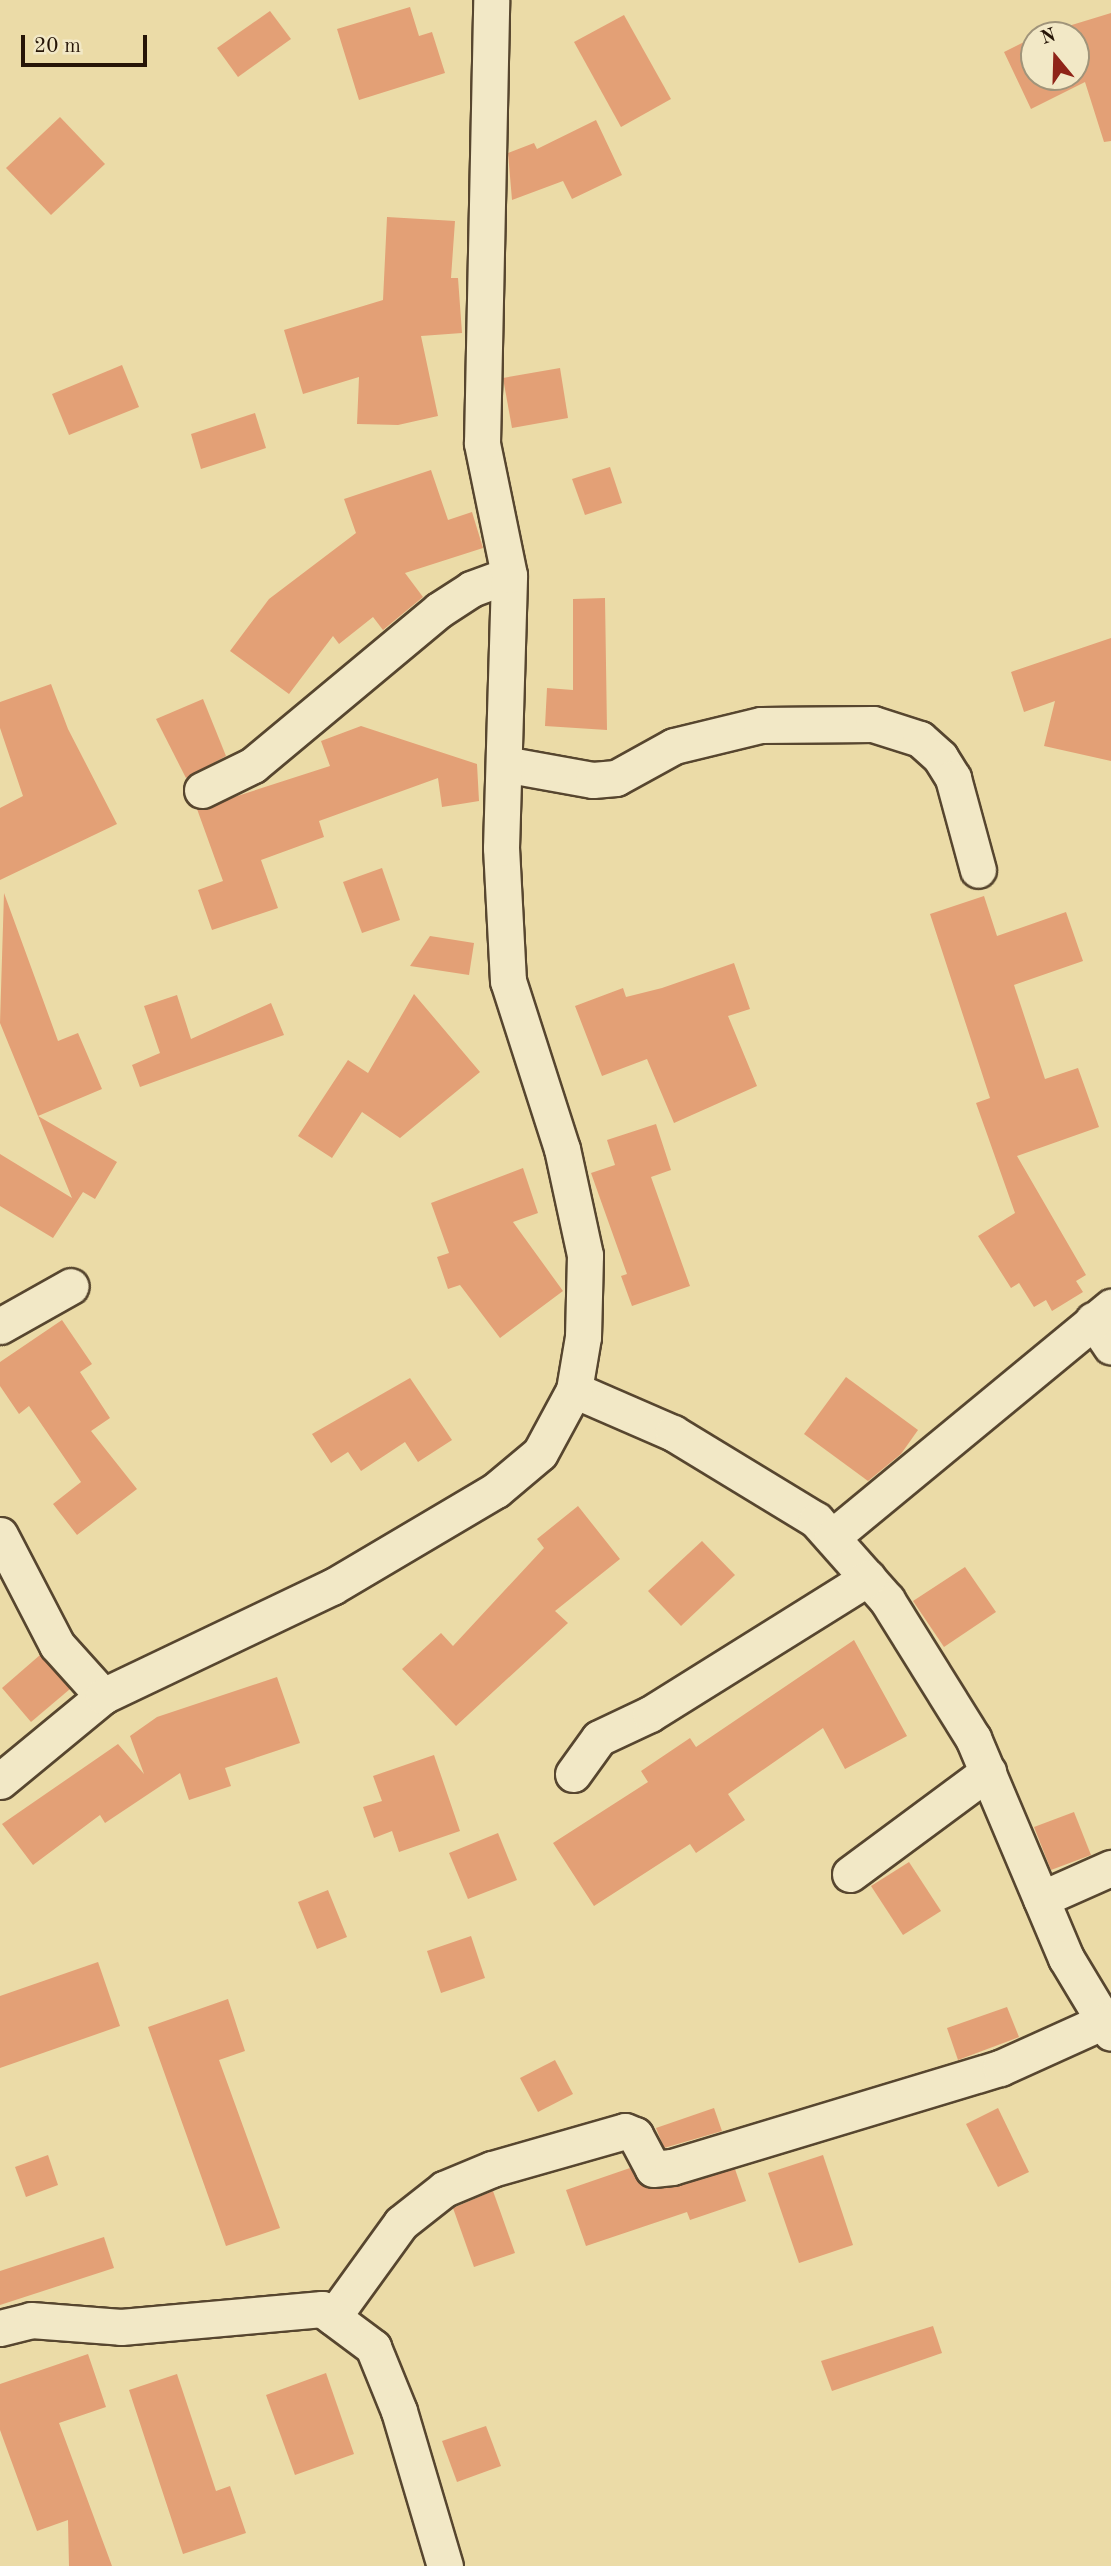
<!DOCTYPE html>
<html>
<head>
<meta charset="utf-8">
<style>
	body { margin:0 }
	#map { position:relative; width:1111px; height:2566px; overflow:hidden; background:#ebdba7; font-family:"Old Standard TT",serif }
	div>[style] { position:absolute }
	.building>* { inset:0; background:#e3a076 }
	.roads { filter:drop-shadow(2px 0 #57462f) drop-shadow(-2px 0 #57462f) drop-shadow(0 2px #57462f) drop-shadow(0 -2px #57462f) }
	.street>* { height:35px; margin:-17.5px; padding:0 17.5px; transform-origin:17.5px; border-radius:17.5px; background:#f2e8c6 }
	span { translate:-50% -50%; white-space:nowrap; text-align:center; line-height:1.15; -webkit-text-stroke:7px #f2e8c6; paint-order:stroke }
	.north { position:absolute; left:1020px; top:21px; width:70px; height:70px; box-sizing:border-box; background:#f2e8c6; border:2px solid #a0947a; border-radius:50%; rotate:341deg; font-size:19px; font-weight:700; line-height:28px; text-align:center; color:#261507 }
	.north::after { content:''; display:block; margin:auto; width:24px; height:32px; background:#8f2418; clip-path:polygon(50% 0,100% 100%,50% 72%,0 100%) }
	.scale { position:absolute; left:21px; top:35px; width:126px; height:32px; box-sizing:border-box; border:4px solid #261507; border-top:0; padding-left:9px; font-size:21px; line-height:24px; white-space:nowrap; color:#261507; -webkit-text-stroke:5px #f2e8c6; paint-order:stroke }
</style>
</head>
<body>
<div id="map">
	<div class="building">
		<i style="clip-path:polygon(410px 7px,419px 36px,432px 32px,445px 73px,359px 100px,337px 29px)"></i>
		<i style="clip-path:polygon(270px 11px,291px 39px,238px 77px,217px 48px)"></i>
		<i style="clip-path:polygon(1111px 13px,1111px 141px,1104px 142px,1085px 82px,1031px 109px,1004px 52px,1034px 37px,1034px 77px,1076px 77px,1076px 35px,1039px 35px)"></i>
		<i style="clip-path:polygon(624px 15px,671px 99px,621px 127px,574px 42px)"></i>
		<i style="clip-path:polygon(60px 117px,105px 164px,51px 215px,6px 168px)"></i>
		<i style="clip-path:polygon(596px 120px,622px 175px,572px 199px,563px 181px,512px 200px,508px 153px,534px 143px,537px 149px)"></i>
		<i style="clip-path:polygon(387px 217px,455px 221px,451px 278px,458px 278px,462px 333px,421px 336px,438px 416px,398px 425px,357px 424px,359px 377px,303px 394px,284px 330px,383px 300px)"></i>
		<i style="clip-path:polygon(122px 365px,139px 407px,69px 435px,52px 394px)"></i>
		<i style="clip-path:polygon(560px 368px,568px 418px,512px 428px,503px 378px)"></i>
		<i style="clip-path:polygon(255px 413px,266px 448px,201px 469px,191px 434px)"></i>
		<i style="clip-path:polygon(610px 467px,622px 503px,585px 515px,572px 479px)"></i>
		<i style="clip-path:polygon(431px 470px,448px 520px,472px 512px,483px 548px,405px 573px,423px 597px,383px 630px,373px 617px,339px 644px,333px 636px,289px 694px,230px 651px,269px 599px,356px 533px,344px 499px)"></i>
		<i style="clip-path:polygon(605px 598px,607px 730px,545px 726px,547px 688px,573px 690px,573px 599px)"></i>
		<i style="clip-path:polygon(1111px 638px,1111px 761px,1044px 746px,1055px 701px,1024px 712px,1011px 672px)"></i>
		<i style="clip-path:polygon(51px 684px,68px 729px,117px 824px,0 880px,0 808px,23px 796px,0 728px,0 702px)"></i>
		<i style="clip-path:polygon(203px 699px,226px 756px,186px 778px,156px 719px)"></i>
		<i style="clip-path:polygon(361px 726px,477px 764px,479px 801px,442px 807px,438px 778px,319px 821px,324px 837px,261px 860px,278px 908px,212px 930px,198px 890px,223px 881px,197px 809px,330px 766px,321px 741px)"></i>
		<i style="clip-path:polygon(382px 868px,400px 920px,362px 933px,343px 882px)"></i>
		<i style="clip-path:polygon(4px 893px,58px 1041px,78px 1033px,102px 1089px,38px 1116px,0 1023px)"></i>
		<i style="clip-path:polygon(984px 896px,997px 936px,1066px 912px,1083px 961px,1014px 985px,1045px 1079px,1078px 1068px,1099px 1127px,1017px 1156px,1086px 1275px,1076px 1281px,1083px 1292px,1052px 1311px,1046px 1300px,1034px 1307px,1019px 1283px,1011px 1288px,978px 1236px,1015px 1213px,976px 1103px,990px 1098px,930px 914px)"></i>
		<i style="clip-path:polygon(430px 936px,474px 943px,469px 975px,410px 966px)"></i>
		<i style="clip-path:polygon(734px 963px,750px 1009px,728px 1016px,757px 1086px,674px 1123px,647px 1059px,602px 1076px,575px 1006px,623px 988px,626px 997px,662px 988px)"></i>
		<i style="clip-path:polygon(414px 994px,480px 1072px,400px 1138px,362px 1112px,332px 1158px,298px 1136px,348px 1060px,368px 1073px)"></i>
		<i style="clip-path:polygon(177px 995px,191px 1039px,271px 1003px,284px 1035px,140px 1087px,132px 1065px,160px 1053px,144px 1006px)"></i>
		<i style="clip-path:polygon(38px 1116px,117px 1162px,95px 1199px,83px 1192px,53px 1238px,0 1206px,0 1154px,72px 1198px)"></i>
		<i style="clip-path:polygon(656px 1124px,671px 1170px,651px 1177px,690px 1286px,632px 1306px,621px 1276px,627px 1274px,591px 1173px,615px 1165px,607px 1140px)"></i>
		<i style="clip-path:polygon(523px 1168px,538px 1213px,513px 1222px,563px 1291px,500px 1338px,460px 1285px,448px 1289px,437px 1257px,449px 1253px,431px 1203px)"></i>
		<i style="clip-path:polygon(62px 1320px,92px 1364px,80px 1372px,110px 1418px,91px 1431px,137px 1489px,77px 1535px,53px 1504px,81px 1482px,29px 1406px,19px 1414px,0 1386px,0 1362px)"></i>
		<i style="clip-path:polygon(846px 1377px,918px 1430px,901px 1454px,868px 1481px,804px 1434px)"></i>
		<i style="clip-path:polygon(410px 1378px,452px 1440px,418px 1462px,405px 1442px,361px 1471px,348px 1452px,331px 1463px,312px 1434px)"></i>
		<i style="clip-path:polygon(578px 1506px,620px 1559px,555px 1611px,568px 1623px,456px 1726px,402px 1669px,441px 1633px,453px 1646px,544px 1548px,537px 1539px)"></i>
		<i style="clip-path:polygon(702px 1541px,735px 1575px,681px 1626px,648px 1591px)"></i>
		<i style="clip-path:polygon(965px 1567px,996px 1612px,944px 1647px,913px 1601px)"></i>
		<i style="clip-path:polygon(854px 1640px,907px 1736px,845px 1769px,823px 1728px,728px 1794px,745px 1820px,696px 1853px,690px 1844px,594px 1906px,553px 1843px,648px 1782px,641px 1771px,690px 1738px,696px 1747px)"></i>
		<i style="clip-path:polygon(40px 1655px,70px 1689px,31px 1722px,2px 1688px)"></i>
		<i style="clip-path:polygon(277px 1677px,300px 1743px,225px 1768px,231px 1786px,189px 1800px,180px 1773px,105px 1823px,100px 1815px,33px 1865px,2px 1824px,118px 1744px,144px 1774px,130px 1736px,157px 1717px)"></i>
		<i style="clip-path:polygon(434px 1755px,460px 1831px,399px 1852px,392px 1831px,374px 1838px,363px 1807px,382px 1801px,373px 1776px)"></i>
		<i style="clip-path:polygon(1074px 1812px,1091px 1855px,1051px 1870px,1034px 1827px)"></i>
		<i style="clip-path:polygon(498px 1833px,517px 1880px,468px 1899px,449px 1853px)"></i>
		<i style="clip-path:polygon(909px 1862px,941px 1911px,903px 1935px,871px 1886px)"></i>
		<i style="clip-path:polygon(328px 1890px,347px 1937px,317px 1949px,298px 1902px)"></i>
		<i style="clip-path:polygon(471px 1936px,485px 1978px,441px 1993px,427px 1951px)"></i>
		<i style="clip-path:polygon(98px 1962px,120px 2026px,0 2068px,0 1996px)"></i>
		<i style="clip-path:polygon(228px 1999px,245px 2051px,219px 2060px,280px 2228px,226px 2246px,148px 2027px)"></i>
		<i style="clip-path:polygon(1007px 2007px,1019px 2037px,958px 2060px,947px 2028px)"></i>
		<i style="clip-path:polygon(555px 2060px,573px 2094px,538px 2112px,520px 2078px)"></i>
		<i style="clip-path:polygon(714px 2108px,722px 2131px,664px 2148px,656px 2128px)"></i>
		<i style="clip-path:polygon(998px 2108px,1029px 2172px,998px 2187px,966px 2124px)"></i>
		<i style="clip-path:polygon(48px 2155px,58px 2185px,26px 2197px,15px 2167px)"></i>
		<i style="clip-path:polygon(823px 2155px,853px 2245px,799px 2263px,768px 2173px)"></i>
		<i style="clip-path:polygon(630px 2168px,643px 2186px,655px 2189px,735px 2169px,746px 2201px,690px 2220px,687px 2212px,586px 2246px,566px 2190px)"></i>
		<i style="clip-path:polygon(493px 2191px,515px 2253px,474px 2267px,453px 2208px)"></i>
		<i style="clip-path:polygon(104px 2237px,114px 2268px,0 2305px,0 2271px)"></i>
		<i style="clip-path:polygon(933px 2326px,942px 2353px,832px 2391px,821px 2361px)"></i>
		<i style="clip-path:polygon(88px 2354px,106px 2407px,59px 2423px,112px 2566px,69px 2566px,68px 2520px,37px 2531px,0 2430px,0 2384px)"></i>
		<i style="clip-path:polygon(326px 2373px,354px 2454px,295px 2475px,266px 2395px)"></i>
		<i style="clip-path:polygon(177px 2374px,216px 2491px,230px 2486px,246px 2533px,183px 2554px,129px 2390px)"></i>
		<i style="clip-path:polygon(486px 2426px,501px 2466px,457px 2482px,442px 2441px)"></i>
	</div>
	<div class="roads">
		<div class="street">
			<i style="left:504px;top:764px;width:90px;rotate:10.2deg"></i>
			<i style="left:593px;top:780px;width:23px;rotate:-5deg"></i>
			<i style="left:616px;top:778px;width:66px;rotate:-28.9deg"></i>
			<i style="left:674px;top:746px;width:89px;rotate:-13.6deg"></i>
			<i style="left:761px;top:725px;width:112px;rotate:-0.5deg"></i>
			<i style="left:873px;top:724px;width:49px;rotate:17.7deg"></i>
			<i style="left:920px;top:739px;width:27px;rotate:42deg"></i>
			<i style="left:940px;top:757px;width:25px;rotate:58deg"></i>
			<i style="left:953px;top:778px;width:95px;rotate:74.8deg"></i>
			<i style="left:202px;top:790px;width:57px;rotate:-26.1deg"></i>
			<i style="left:253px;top:765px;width:242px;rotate:-39.8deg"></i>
			<i style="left:439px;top:610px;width:38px;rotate:-33deg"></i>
			<i style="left:471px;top:589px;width:40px;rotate:-20.2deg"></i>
			<i style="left:1093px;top:1320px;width:32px;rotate:56deg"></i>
			<i style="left:0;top:1326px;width:81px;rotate:-29.4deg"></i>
			<i style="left:574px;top:1390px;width:108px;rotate:23.5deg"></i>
			<i style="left:673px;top:1433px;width:167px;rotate:31.3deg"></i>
			<i style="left:816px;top:1520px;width:107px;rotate:48.4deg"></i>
			<i style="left:887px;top:1600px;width:163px;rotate:58.1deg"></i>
			<i style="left:973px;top:1738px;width:239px;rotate:67.1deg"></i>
			<i style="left:1066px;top:1958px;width:87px;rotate:59deg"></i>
			<i style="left:0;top:1535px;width:124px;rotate:62.6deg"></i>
			<i style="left:57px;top:1645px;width:69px;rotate:48deg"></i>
			<i style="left:832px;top:1537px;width:362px;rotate:-39.5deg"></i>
			<i style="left:573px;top:1774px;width:44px;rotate:-54.2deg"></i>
			<i style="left:599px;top:1738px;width:56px;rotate:-25.2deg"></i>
			<i style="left:650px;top:1714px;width:257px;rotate:-32deg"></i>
			<i style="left:0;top:1781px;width:134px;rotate:-39.5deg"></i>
			<i style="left:103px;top:1696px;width:254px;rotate:-25.5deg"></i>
			<i style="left:332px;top:1587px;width:191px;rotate:-30.6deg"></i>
			<i style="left:496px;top:1490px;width:57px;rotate:-40.1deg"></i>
			<i style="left:540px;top:1453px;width:72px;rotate:-61.6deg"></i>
			<i style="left:574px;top:1390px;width:54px;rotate:-80.4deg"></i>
			<i style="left:583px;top:1337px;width:82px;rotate:-88.6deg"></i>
			<i style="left:585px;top:1255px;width:108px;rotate:-102.2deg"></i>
			<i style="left:562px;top:1149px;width:176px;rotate:-107.8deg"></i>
			<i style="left:508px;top:981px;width:133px;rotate:-93deg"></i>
			<i style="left:501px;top:848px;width:273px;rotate:-88.3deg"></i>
			<i style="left:509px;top:575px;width:135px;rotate:-101.6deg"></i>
			<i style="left:482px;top:443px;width:443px;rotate:-88.8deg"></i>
			<i style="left:850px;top:1874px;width:172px;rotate:-36.5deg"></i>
			<i style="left:1041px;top:1899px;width:77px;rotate:-23.9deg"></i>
			<i style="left:333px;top:2317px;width:116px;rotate:-54.1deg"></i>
			<i style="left:401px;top:2223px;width:55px;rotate:-38.3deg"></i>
			<i style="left:444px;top:2189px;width:52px;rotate:-22.6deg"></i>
			<i style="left:492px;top:2169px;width:138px;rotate:-15.9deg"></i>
			<i style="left:625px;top:2131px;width:11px;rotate:22deg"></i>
			<i style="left:635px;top:2135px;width:38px;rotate:62deg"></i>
			<i style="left:653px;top:2169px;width:19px;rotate:-6deg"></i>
			<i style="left:672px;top:2167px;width:343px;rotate:-16.8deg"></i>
			<i style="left:1000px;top:2068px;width:114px;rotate:-24.3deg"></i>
			<i style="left:0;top:2328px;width:32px;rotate:-14deg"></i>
			<i style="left:31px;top:2320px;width:90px;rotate:4.4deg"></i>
			<i style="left:121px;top:2327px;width:202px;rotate:-5.1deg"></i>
			<i style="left:322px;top:2309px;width:64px;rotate:36.7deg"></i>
			<i style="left:373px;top:2347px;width:69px;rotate:67.9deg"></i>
			<i style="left:399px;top:2411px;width:162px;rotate:73.5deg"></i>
		</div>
	</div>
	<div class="north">N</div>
	<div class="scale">20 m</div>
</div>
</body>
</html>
